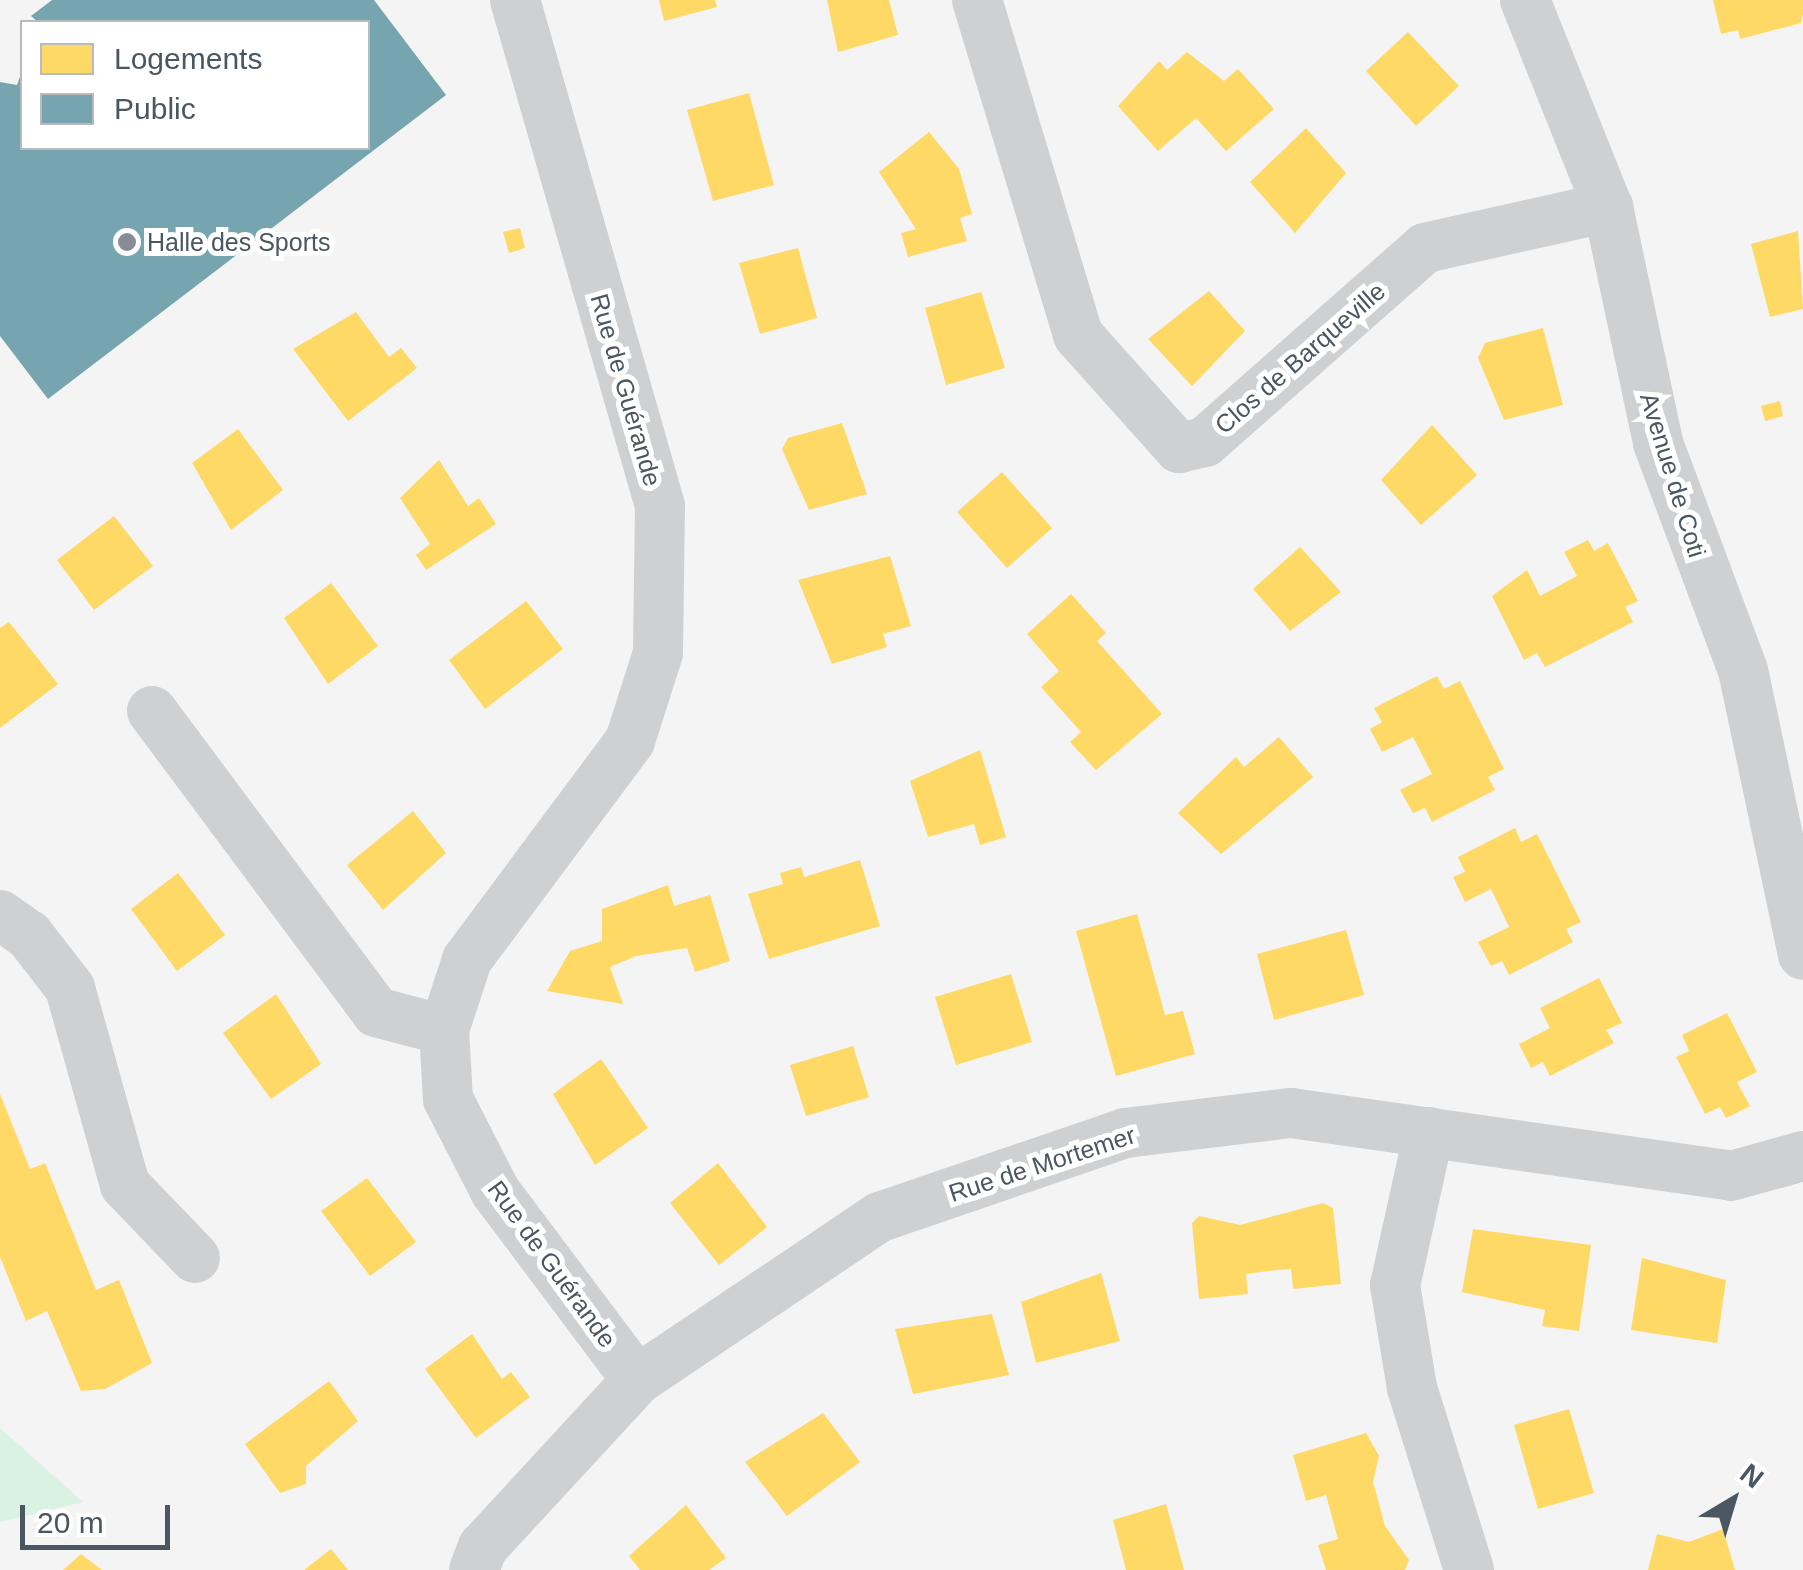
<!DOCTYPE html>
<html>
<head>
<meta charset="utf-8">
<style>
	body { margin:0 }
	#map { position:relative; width:1803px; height:1570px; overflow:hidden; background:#f4f4f4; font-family:Arial,sans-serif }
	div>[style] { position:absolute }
	.green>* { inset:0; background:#d9f2e3 }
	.homes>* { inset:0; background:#ffd966 }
	.public>* { inset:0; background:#76a5af }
	.minor>* { height:50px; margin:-25px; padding:0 25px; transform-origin:25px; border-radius:25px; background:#ced0d2 }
	.dots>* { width:28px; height:28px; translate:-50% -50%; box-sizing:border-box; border:5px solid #fff; border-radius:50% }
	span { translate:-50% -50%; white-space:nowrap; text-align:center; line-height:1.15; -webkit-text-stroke:10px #fff; paint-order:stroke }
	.poi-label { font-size:25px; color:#4a5661 }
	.left { translate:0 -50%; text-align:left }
	.street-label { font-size:25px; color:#4a5661 }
	.legend { position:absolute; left:20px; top:20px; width:350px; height:130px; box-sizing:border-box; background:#fff; border:2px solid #b7bbc0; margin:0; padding:12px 18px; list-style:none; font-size:30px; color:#4a5661 }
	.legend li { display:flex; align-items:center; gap:20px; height:50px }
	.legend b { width:50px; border:2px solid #b7bbc0 }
	.north { position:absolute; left:1683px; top:1450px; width:100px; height:100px; -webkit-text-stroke:8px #fff; paint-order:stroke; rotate:38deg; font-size:28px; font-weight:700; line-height:40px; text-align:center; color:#4a5661 }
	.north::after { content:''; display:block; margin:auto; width:35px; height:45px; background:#4a5661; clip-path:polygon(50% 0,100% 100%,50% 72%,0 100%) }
	.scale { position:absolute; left:20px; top:1505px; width:150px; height:45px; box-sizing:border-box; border:5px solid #4a5661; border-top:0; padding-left:12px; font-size:30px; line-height:35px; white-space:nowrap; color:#4a5661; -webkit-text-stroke:8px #fff; paint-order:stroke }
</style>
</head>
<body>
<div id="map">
	<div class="green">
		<i style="clip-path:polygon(0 1428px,83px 1502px,0 1522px)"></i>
	</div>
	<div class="homes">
		<i style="clip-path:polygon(659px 0,715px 0,717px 7px,664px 21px)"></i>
		<i style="clip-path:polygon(827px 0,889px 0,898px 35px,838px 52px)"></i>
		<i style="clip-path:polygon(1713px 0,1803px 0,1803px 14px,1801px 23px,1740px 39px,1738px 30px,1721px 34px)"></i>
		<i style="clip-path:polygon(1408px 32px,1459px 86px,1416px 126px,1366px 71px)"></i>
		<i style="clip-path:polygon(1187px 52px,1224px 81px,1238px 69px,1274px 109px,1226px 151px,1196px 118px,1158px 151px,1118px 106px,1159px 61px,1167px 70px)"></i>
		<i style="clip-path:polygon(749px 93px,774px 185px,713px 201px,687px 110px)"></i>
		<i style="clip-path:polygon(1306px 128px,1346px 173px,1295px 233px,1250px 182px)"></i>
		<i style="clip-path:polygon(929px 132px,959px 169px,972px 214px,960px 218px,967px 241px,908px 257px,901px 233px,916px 229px,879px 172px)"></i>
		<i style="clip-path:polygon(520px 228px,525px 248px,509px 253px,503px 232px)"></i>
		<i style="clip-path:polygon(1798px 231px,1803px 309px,1770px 317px,1751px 244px)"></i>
		<i style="clip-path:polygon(798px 248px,817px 318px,760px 334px,739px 263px)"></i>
		<i style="clip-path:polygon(1209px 291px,1245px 331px,1192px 386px,1148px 339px)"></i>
		<i style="clip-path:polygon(981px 292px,1005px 368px,946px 385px,925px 308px)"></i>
		<i style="clip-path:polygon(356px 312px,389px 357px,401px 348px,417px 368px,348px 421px,293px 349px)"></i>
		<i style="clip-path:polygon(1543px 328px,1563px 405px,1504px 420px,1478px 358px,1485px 343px)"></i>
		<i style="clip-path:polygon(1780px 401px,1783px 416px,1765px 421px,1761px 406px)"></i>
		<i style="clip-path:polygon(842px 423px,867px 494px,809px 510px,782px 449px,788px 438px)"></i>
		<i style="clip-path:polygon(1432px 425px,1477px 475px,1421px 525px,1381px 480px)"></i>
		<i style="clip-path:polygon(238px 429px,283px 490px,231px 530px,192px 463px)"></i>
		<i style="clip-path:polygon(439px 460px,468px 506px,479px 498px,496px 524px,426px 570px,416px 555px,430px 544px,400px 498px)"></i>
		<i style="clip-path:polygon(1002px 472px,1052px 528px,1007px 568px,957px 512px)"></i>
		<i style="clip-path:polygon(114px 516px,153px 566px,94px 610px,57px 560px)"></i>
		<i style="clip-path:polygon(1588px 540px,1594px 551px,1608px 543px,1638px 601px,1625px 607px,1633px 622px,1545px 667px,1537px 653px,1524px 660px,1492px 596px,1527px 570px,1540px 596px,1577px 576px,1564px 552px)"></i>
		<i style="clip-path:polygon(1300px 547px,1341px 592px,1290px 631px,1253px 589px)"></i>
		<i style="clip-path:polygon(890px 556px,911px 626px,883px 634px,887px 647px,832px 664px,798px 580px)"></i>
		<i style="clip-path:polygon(331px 583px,378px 646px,328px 684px,284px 618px)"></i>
		<i style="clip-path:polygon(1071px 594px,1106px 633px,1097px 641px,1162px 714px,1096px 770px,1070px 742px,1081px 732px,1041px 687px,1059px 671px,1027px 634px)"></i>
		<i style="clip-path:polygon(526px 601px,563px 649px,485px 709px,449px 660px)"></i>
		<i style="clip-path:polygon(9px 622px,58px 684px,0 728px,0 628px)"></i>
		<i style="clip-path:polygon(1437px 676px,1444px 689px,1460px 681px,1504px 769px,1488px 777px,1495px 790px,1432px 822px,1425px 808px,1413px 813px,1400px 790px,1432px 774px,1413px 737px,1382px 752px,1370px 729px,1382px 722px,1374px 708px)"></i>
		<i style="clip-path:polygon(1279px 737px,1313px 777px,1221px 854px,1178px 813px,1236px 757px,1244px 767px)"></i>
		<i style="clip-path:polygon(980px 750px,1006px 837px,980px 845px,974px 824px,928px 837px,910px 781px)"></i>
		<i style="clip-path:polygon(413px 811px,446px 853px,383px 910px,347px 865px)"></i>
		<i style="clip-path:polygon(1515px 828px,1521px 842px,1537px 834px,1581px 922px,1566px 929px,1573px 942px,1509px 975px,1502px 961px,1491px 966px,1478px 942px,1509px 927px,1491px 889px,1465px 902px,1453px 877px,1465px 872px,1458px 857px)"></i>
		<i style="clip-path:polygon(860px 860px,880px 926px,769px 959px,748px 894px,783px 884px,780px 873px,801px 867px,804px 877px)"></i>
		<i style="clip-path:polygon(178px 873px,225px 935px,177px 971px,131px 909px)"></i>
		<i style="clip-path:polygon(668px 885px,674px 906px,710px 895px,730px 961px,695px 972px,687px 948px,636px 956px,610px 967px,623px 1004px,547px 991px,570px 951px,602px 941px,602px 909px)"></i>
		<i style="clip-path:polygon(1137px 914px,1165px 1015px,1183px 1011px,1195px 1054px,1116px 1076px,1076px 931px)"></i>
		<i style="clip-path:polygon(1346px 930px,1364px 995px,1274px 1020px,1257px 954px)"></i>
		<i style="clip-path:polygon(1011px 974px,1032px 1042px,956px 1065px,935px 997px)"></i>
		<i style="clip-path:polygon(1599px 978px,1622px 1023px,1606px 1030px,1614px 1043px,1550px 1076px,1543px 1062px,1531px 1068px,1519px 1044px,1550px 1028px,1540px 1008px)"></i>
		<i style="clip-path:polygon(276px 994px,321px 1064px,271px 1099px,223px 1033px)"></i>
		<i style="clip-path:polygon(1727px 1013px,1757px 1072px,1737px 1082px,1750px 1106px,1726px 1118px,1720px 1107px,1705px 1114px,1676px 1057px,1689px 1051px,1682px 1035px)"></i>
		<i style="clip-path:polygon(853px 1046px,869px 1097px,806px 1116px,790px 1065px)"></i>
		<i style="clip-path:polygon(601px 1059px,648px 1128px,595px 1165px,553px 1094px)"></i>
		<i style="clip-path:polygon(0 1094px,30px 1169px,45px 1163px,96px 1290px,119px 1280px,152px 1363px,105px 1389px,81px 1391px,47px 1311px,26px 1321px,0 1257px)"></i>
		<i style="clip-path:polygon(718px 1163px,767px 1227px,719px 1265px,670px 1203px)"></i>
		<i style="clip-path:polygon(367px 1178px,416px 1242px,370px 1276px,321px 1211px)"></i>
		<i style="clip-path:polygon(1323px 1203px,1333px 1208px,1341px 1284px,1293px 1289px,1291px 1269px,1268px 1271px,1246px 1274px,1248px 1294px,1199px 1299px,1192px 1223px,1199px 1216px,1240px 1225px)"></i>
		<i style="clip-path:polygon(1473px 1229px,1591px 1245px,1579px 1331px,1542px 1326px,1545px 1310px,1462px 1292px)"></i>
		<i style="clip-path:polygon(1642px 1258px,1726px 1280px,1717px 1343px,1631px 1330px)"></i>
		<i style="clip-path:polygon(1101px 1273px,1120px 1341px,1036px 1363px,1021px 1302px)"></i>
		<i style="clip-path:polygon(992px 1314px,1009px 1375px,913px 1394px,895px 1329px)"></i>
		<i style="clip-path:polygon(472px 1334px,502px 1379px,511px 1372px,530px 1397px,476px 1438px,425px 1369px)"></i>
		<i style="clip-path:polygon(329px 1381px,358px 1421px,306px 1466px,306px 1484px,280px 1493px,245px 1444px)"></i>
		<i style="clip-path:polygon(1569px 1409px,1594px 1493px,1538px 1509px,1514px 1425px)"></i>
		<i style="clip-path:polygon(823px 1413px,860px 1462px,787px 1516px,745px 1462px)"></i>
		<i style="clip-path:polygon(1366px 1433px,1379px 1456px,1373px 1482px,1385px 1526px,1409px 1560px,1405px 1570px,1326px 1570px,1318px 1545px,1338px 1539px,1326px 1495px,1306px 1501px,1293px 1455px)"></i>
		<i style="clip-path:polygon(1166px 1504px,1184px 1570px,1126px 1570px,1113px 1520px)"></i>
		<i style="clip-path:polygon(686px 1505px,726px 1558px,709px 1570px,640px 1570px,629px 1556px)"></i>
		<i style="clip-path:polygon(1723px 1529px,1735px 1570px,1648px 1570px,1657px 1534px,1689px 1542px)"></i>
		<i style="clip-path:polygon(331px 1549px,348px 1570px,304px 1570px)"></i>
		<i style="clip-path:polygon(81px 1554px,102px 1570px,63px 1570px)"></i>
	</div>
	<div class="public">
		<i style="clip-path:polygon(52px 0,374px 0,446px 95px,48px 399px,0 336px,0 82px,17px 85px,22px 71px,22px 148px,368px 148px,368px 22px,38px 22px,31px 16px)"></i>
	</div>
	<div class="minor">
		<i style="left:515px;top:0;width:526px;rotate:74.01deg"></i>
		<i style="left:660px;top:506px;width:147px;rotate:90.8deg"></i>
		<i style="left:658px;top:653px;width:92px;rotate:107.7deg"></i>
		<i style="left:630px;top:741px;width:273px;rotate:126.7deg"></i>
		<i style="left:467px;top:960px;width:74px;rotate:108.2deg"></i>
		<i style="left:444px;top:1030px;width:69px;rotate:86.7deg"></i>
		<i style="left:448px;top:1099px;width:103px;rotate:62.9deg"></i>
		<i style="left:495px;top:1191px;width:236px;rotate:53.1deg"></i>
		<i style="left:977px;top:0;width:350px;rotate:73.2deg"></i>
		<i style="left:1078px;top:335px;width:152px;rotate:48.2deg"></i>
		<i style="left:1179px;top:448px;width:27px;rotate:-13deg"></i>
		<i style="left:1205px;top:442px;width:293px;rotate:-41.4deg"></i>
		<i style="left:1425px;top:248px;width:188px;rotate:-12.6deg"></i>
		<i style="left:1525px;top:0;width:223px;rotate:68.2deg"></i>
		<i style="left:1608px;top:207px;width:241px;rotate:78deg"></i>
		<i style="left:1658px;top:443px;width:242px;rotate:69.5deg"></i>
		<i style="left:1743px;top:670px;width:291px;rotate:78.1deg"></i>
		<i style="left:152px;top:711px;width:375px;rotate:53.3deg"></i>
		<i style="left:376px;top:1012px;width:70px;rotate:14.8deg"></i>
		<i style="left:0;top:915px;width:35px;rotate:35deg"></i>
		<i style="left:29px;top:935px;width:67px;rotate:52.3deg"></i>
		<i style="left:70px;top:988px;width:205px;rotate:74.4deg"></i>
		<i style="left:125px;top:1185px;width:101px;rotate:46.2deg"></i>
		<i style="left:1429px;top:1132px;width:157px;rotate:102.5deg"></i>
		<i style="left:1395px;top:1285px;width:104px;rotate:80.6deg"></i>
		<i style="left:1412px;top:1388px;width:191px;rotate:72.6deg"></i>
		<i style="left:474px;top:1570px;width:25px;rotate:-69deg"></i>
		<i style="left:483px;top:1547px;width:227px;rotate:-47.3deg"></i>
		<i style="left:637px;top:1380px;width:293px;rotate:-33.9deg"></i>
		<i style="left:880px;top:1217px;width:259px;rotate:-18.9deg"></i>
		<i style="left:1125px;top:1133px;width:167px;rotate:-6.9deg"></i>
		<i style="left:1291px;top:1113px;width:444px;rotate:8.1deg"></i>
		<i style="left:1731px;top:1176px;width:75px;rotate:-15.5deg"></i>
	</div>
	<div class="dots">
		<i style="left:127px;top:242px;background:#868d94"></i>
	</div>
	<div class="poi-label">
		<span class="left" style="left:147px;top:242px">Halle des Sports</span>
	</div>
	<div class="street-label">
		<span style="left:1300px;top:358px;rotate:-41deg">Clos de Barqueville</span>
		<span style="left:626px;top:390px;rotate:74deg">Rue de Guérande</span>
		<span style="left:1673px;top:475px;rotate:73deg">Avenue de Coti</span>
		<span style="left:1042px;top:1164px;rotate:-18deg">Rue de Mortemer</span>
		<span style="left:552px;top:1264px;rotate:54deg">Rue de Guérande</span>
	</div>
	<ul class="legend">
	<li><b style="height:28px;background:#ffd966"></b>Logements</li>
	<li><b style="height:28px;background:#76a5af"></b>Public</li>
	</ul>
	<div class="north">N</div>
	<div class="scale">20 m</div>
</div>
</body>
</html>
